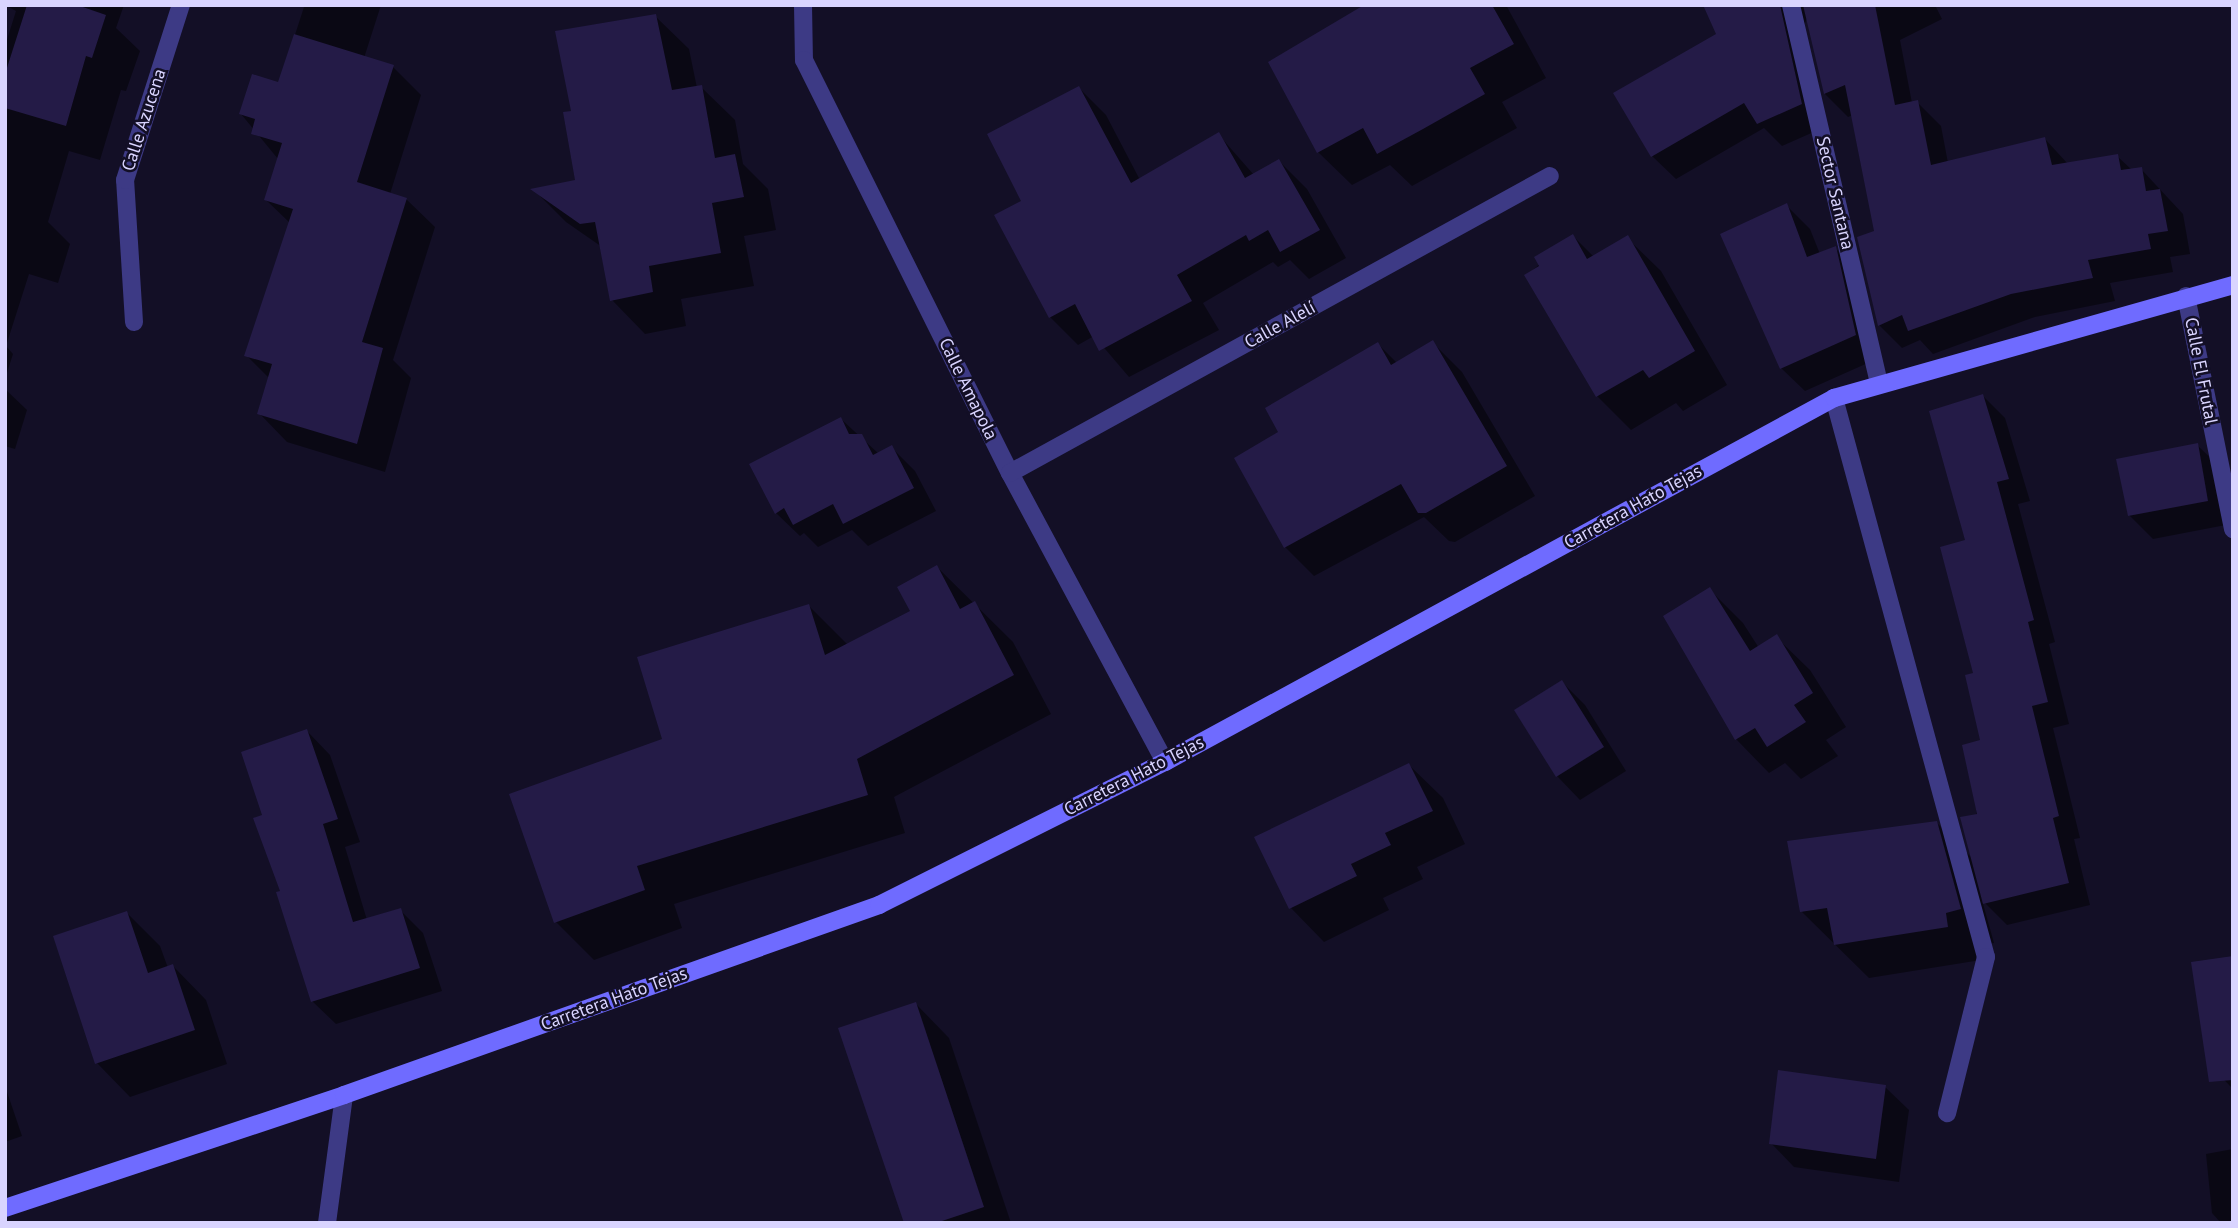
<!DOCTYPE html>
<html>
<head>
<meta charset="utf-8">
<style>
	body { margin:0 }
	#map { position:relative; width:2238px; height:1228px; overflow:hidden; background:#130f26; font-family:"PT Sans",sans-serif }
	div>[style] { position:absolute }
	.shadow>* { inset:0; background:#0007 }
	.building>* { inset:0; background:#241b47 }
	.street>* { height:18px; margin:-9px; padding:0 9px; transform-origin:9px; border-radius:9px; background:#3d3a85 }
	.secondary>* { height:18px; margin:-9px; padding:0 9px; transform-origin:9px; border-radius:9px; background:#6f6bff }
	span { translate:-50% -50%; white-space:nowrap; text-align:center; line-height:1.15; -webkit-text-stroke:5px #130f26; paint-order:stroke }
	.street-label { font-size:18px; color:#d9d4ff }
	.frame { position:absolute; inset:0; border:7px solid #d9d4ff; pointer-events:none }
</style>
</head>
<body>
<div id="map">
	<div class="shadow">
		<i style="clip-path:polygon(5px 5px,124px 5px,116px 28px,140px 51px,126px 91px,121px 90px,100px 160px,69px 151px,48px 222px,70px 244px,58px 283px,29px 274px,6px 346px,13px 354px,5px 379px,5px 46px,16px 11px)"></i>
		<i style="clip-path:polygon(299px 5px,381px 5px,364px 58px,393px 67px,421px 95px,390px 194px,406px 199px,435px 227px,393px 360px,411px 378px,385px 472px,287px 442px,259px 413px,269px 378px,246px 355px,290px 223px,266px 200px,278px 159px,241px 114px,279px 84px,304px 7px)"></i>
		<i style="clip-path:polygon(1364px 5px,1506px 5px,1546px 78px,1502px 102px,1517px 128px,1412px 186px,1390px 165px,1352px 185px,1318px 152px)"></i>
		<i style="clip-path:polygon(1716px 5px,1935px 5px,1942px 19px,1900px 40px,1912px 103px,1917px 102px,1941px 126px,1948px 163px,2045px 139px,2068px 164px,2117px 156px,2132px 170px,2141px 169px,2183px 214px,2190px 254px,2170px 257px,2173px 272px,2110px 283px,2115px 301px,2035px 317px,1933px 354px,1920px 340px,1902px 348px,1879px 325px,1876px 232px,1853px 115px,1848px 117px,1825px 94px,1807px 18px,1802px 31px,1825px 127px,1782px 146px,1764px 128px,1676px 179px,1652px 156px,1718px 35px)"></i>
		<i style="clip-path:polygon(655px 16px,689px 49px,697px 88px,701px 87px,735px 120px,743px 164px,768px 189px,776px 230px,744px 236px,754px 286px,681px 299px,686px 326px,645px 334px,612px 300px,602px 247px,566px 222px,534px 190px,577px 181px,573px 112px)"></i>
		<i style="clip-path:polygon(1079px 88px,1106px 115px,1140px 180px,1218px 134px,1254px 175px,1279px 161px,1307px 189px,1346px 258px,1309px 279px,1290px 260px,1278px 267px,1273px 262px,1203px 303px,1219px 330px,1129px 377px,1094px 336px,1078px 345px,1050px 317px,997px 216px,1023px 202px)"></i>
		<i style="clip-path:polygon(1787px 206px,1810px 229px,1820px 254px,1835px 248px,1858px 271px,1879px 358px,1805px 391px,1781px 368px)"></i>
		<i style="clip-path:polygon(1573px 236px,1594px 257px,1627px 238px,1661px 271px,1727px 385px,1683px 411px,1676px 403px,1631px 430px,1597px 396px,1527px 275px)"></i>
		<i style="clip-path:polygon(1433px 343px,1462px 372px,1535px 496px,1455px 542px,1449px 541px,1424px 517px,1314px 576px,1285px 547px,1281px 433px,1378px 344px,1398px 364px)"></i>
		<i style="clip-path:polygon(5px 389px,27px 410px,15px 449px,5px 446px)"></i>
		<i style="clip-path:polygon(1983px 396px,2005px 418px,2030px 501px,2018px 504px,2055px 642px,2049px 644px,2069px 724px,2053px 728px,2080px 838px,2074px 839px,2090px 905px,2007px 925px,1982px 900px,1994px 943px,1979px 946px,1981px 960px,1869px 978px,1802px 912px,1937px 823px,1973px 859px,1982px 742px,1967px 541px)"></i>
		<i style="clip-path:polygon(841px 419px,879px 454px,891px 447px,915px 471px,936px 511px,868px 546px,852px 530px,818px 547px,804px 533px,800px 536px,776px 513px)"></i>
		<i style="clip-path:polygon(2197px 445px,2221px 468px,2231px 524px,2153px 539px,2129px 515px)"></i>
		<i style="clip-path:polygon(937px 567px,1013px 642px,1051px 714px,894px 797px,905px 833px,674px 904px,682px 928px,594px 960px,556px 922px,664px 740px,809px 606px,848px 645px,912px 612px)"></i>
		<i style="clip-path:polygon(1709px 589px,1743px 623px,1759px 648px,1776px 637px,1810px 670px,1846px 727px,1826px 740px,1838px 756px,1801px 779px,1785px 763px,1769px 773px,1736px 739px)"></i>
		<i style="clip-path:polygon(1562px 682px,1585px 705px,1626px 771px,1580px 800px,1557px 776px)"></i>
		<i style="clip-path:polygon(307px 731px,330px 755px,360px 842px,345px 847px,367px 920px,400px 910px,423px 933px,442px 991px,336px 1024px,312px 1001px,264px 816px)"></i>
		<i style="clip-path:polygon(1409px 765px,1443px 798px,1465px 844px,1417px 867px,1423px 879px,1383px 898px,1389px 910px,1324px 942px,1291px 908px)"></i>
		<i style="clip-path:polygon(127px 913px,160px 946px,168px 968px,173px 966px,206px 1000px,227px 1064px,130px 1097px,97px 1063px)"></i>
		<i style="clip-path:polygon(2233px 958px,2233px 1086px,2231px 1087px,2208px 1063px)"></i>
		<i style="clip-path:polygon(916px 1004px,949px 1038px,1011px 1223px,905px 1223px)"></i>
		<i style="clip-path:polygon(5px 1086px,22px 1136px,5px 1142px)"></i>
		<i style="clip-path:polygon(1885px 1087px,1909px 1110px,1899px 1182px,1794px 1167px,1771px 1143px)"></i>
		<i style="clip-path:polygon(2233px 1149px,2233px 1223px,2221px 1223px,2212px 1213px,2206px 1154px)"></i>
	</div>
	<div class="building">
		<i style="clip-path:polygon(27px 5px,77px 5px,106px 15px,92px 58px,86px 56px,66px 126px,5px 108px,5px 74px)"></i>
		<i style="clip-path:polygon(1364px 5px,1492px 5px,1514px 44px,1470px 68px,1485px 94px,1423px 129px,1377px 154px,1363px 128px,1317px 153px,1268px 62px)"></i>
		<i style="clip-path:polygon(1703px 5px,1780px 5px,1802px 104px,1757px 124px,1744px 103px,1651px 157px,1613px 93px,1716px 34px)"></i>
		<i style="clip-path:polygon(1803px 5px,1875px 5px,1895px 105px,1918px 100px,1931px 165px,2045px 137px,2052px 165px,2118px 154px,2121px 170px,2142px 167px,2146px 191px,2160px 189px,2168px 231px,2148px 234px,2151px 249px,2088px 260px,2093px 278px,2011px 294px,1908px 331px,1902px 315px,1878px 326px,1857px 237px,1874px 231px,1845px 85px,1824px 94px)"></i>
		<i style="clip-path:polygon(656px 14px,672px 90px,702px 85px,715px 158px,735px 154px,744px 197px,712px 203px,721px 253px,649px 266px,653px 292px,610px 301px,595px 222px,580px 224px,530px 189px,575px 180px,563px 112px,571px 111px,555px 31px)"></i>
		<i style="clip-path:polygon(294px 34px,394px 65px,357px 182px,407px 198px,362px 342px,383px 348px,357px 444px,257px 414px,272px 364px,244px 356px,293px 209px,264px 200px,282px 143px,251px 134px,255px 119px,239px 114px,252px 74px,278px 82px)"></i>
		<i style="clip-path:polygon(1079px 86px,1131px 183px,1219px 132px,1245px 178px,1279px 159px,1320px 230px,1280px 252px,1268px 230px,1249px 241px,1246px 235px,1177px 275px,1192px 301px,1099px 351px,1075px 304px,1049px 318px,994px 215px,1021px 201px,987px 134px)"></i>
		<i style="clip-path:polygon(1787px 203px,1807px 257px,1836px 246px,1856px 335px,1780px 369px,1720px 234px)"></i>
		<i style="clip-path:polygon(1573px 234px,1587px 259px,1628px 235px,1695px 351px,1649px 378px,1643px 370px,1596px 397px,1524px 275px,1539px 266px,1534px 257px)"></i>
		<i style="clip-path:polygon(1433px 340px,1507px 466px,1426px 513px,1418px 513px,1401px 484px,1284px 548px,1234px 458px,1278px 432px,1265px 408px,1378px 342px,1391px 365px)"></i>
		<i style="clip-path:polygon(1983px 394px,2009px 479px,1997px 482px,2034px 620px,2028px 622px,2048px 702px,2032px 706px,2059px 816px,2053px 818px,2069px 883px,1983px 904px,1960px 817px,1977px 814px,1962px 745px,1980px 740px,1965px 675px,1973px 673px,1940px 547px,1965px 540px,1929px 411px)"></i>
		<i style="clip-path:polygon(841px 417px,849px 434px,862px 434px,873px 455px,892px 445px,914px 488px,843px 524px,833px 504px,793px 525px,784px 508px,775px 514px,749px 464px)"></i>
		<i style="clip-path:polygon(2198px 443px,2208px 501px,2128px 516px,2116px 459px)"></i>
		<i style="clip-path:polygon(937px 565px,960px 609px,975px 601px,1014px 675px,857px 759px,868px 795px,637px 866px,645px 890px,554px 923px,509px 794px,662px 739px,637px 657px,809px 604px,825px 655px,910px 611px,897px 587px)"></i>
		<i style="clip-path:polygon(1710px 587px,1750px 651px,1777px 634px,1813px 693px,1794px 705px,1806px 722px,1767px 747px,1755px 728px,1735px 740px,1663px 616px)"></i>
		<i style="clip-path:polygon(1562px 680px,1604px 747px,1556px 777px,1514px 710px)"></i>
		<i style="clip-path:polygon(307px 729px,338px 819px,323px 824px,353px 922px,401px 908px,420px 968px,311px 1002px,276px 892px,280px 891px,253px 818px,262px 815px,241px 752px)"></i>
		<i style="clip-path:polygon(1409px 763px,1433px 811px,1385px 833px,1391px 845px,1351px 864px,1357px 876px,1289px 909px,1254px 837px)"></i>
		<i style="clip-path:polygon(1937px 821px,1961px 909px,1946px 913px,1948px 927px,1834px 945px,1827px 908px,1800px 912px,1787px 841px)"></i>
		<i style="clip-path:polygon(127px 911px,148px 973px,173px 964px,195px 1030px,95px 1064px,53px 936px)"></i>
		<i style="clip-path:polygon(2233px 956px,2233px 1080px,2209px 1082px,2191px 962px)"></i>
		<i style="clip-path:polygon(916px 1002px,984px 1207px,936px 1223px,904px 1223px,838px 1028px)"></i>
		<i style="clip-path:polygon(1778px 1070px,1886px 1085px,1876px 1159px,1769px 1144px)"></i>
	</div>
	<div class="street">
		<i style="left:803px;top:5px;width:55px;rotate:89deg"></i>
		<i style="left:804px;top:60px;width:462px;rotate:63.5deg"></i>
		<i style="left:1010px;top:473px;width:328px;rotate:61.8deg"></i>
		<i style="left:1791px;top:5px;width:387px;rotate:76.9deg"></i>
		<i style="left:2186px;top:296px;width:238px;rotate:78.6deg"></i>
		<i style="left:134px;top:322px;width:142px;rotate:-93.6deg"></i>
		<i style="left:125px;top:180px;width:184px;rotate:-72.3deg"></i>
		<i style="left:1834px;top:398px;width:579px;rotate:74.79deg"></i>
		<i style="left:1986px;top:957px;width:161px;rotate:104deg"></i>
		<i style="left:1010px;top:473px;width:616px;rotate:-28.81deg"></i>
		<i style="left:327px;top:1223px;width:129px;rotate:-82.4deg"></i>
	</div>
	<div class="secondary">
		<i style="left:5px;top:1208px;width:357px;rotate:-18.4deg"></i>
		<i style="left:344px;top:1095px;width:568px;rotate:-19.55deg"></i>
		<i style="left:879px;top:905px;width:320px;rotate:-26.6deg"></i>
		<i style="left:1165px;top:762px;width:762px;rotate:-28.55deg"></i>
		<i style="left:1834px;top:398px;width:415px;rotate:-15.8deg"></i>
	</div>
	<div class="street-label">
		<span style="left:144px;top:120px;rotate:-72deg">Calle Azucena</span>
		<span style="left:1835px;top:193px;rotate:77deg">Sector Santana</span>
		<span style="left:1280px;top:325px;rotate:-29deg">Calle Alelí</span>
		<span style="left:2201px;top:371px;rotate:79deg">Calle El Frutal</span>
		<span style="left:968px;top:389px;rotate:64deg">Calle Amapola</span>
		<span style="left:1633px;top:507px;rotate:-29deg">Carretera Hato Tejas</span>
		<span style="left:1134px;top:776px;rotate:-27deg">Carretera Hato Tejas</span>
		<span style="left:614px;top:999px;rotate:-20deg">Carretera Hato Tejas</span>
	</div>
	<div class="frame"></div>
</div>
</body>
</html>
